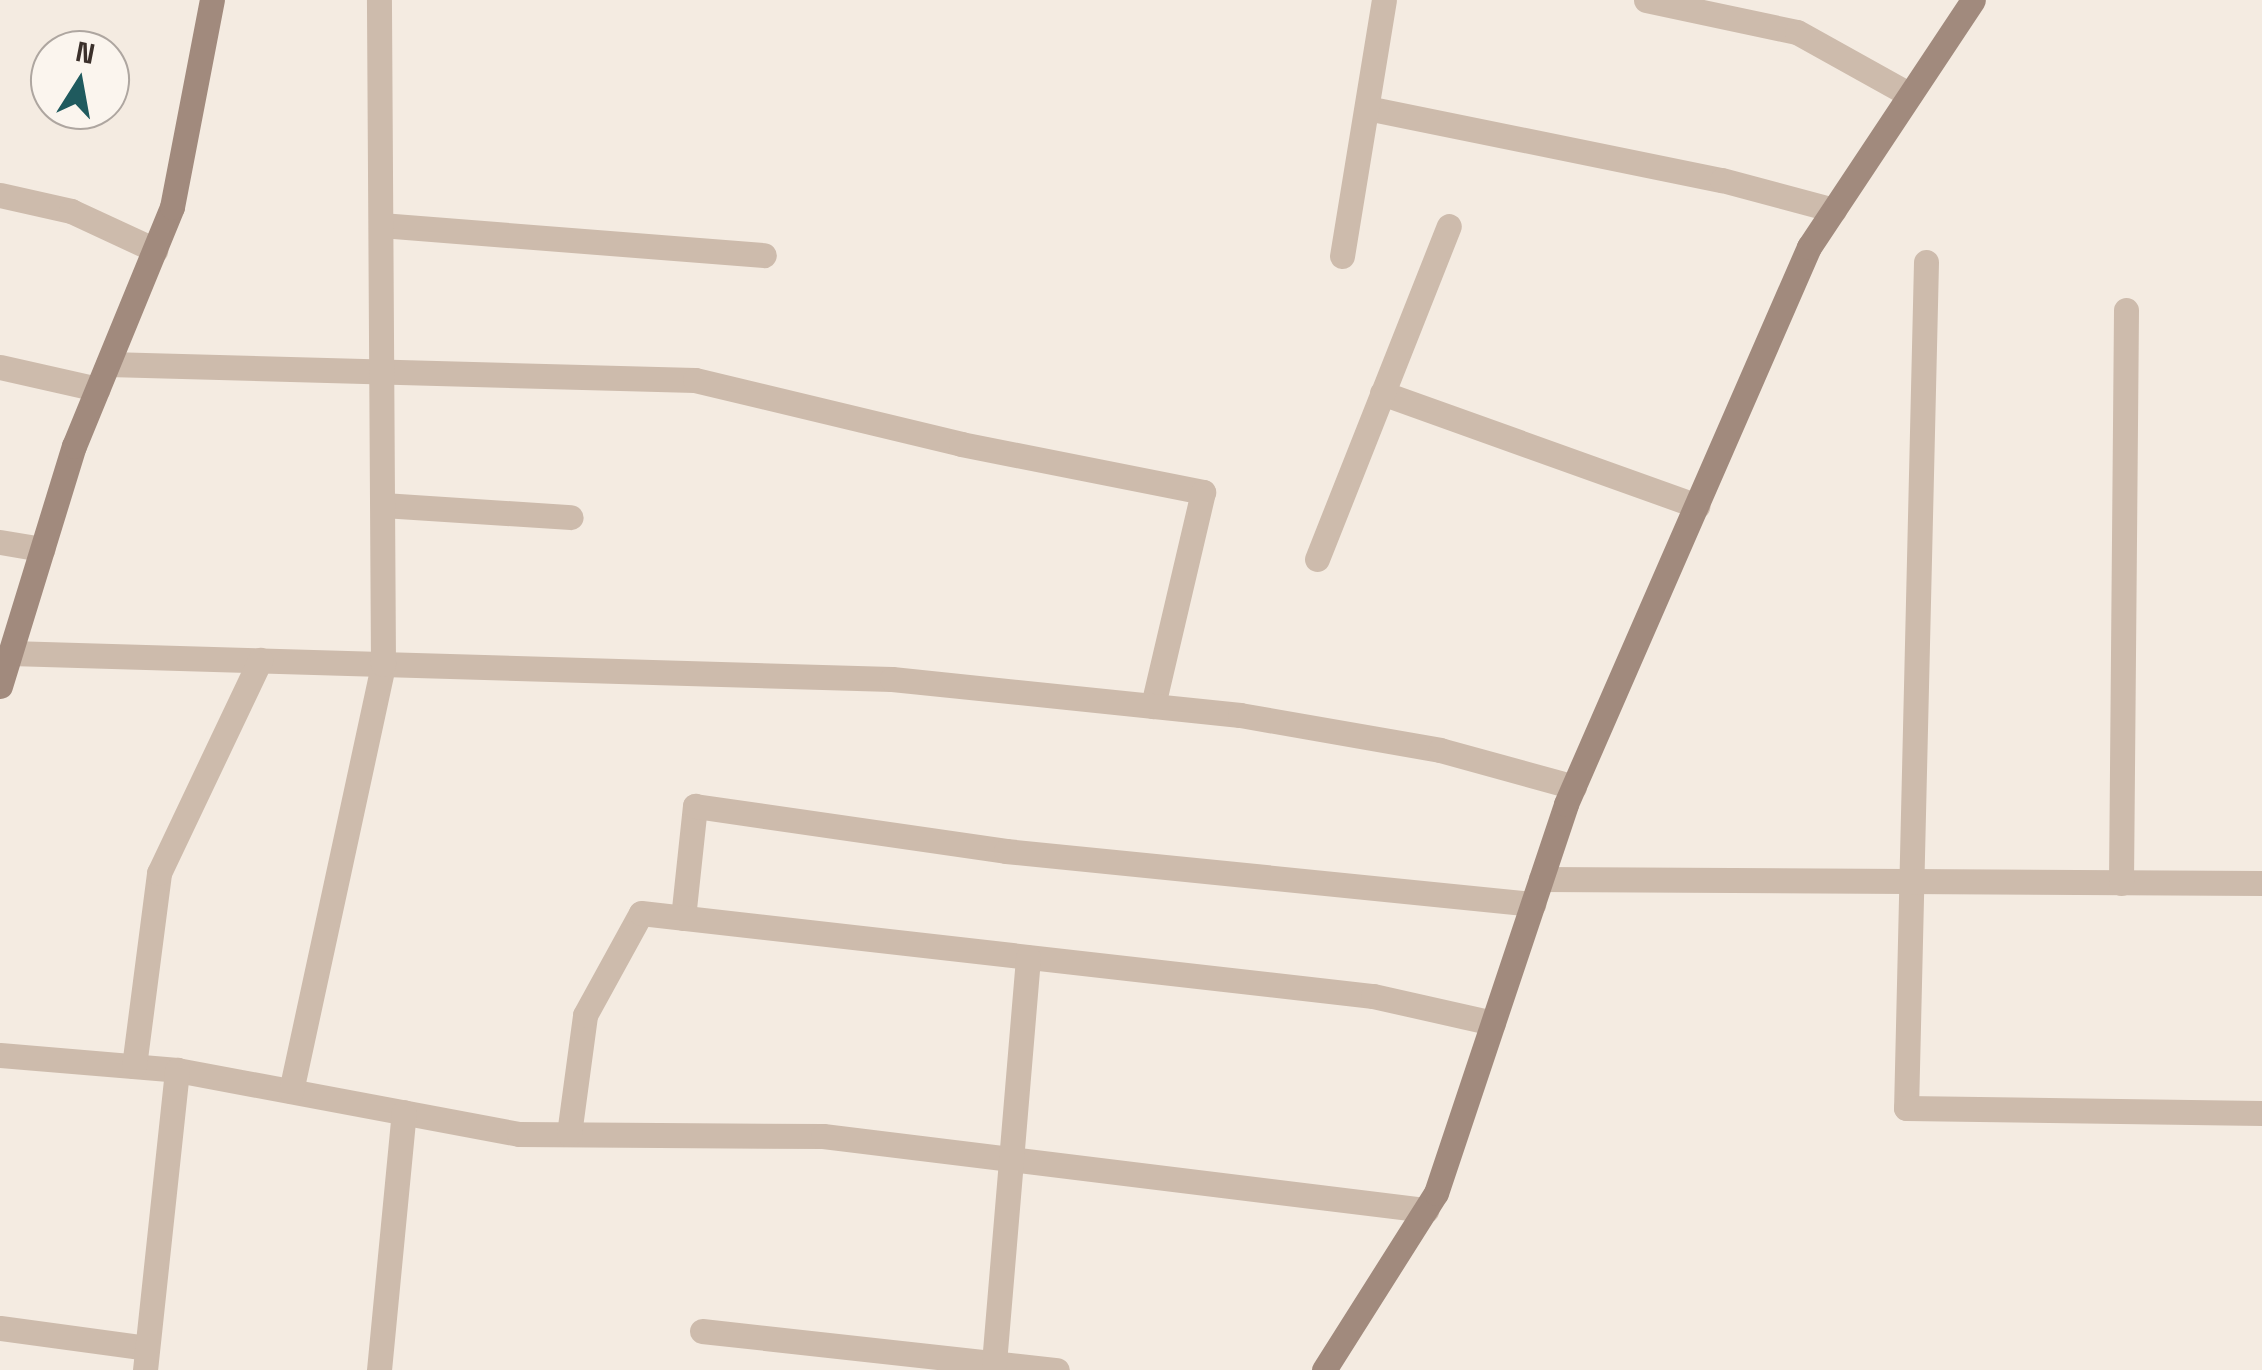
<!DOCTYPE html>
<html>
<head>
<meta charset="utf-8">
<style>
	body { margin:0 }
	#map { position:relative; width:2262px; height:1370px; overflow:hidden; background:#f4ebe1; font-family:"Space Grotesk",sans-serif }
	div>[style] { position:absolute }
	.street>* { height:25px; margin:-12.5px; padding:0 12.5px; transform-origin:12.5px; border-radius:12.5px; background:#cdbbac }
	.secondary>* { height:25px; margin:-12.5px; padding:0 12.5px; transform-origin:12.5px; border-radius:12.5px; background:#a18a7d }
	span { translate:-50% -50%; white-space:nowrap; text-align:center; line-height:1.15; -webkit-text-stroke:8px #fbf5ee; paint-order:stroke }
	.north { position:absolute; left:30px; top:30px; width:100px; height:100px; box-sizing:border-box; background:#fbf5ee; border:2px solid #aea6a0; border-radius:50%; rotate:11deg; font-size:28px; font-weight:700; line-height:40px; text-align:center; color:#3b302b }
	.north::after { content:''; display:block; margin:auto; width:35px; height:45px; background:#1f5a5e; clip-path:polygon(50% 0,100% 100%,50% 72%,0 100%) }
</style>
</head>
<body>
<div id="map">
	<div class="street">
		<i style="left:1646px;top:0;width:154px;rotate:12deg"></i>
		<i style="left:1797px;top:32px;width:129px;rotate:29.1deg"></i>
		<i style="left:1367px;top:108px;width:362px;rotate:11.5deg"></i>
		<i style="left:1722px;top:180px;width:116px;rotate:15deg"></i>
		<i style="left:0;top:195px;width:73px;rotate:12.7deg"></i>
		<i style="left:71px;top:211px;width:93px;rotate:24.9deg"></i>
		<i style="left:381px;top:225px;width:384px;rotate:4.5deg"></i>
		<i style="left:1342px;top:256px;width:259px;rotate:-80.7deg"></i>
		<i style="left:1926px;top:262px;width:846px;rotate:91.35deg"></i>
		<i style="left:1906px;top:1108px;width:356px;rotate:0.8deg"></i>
		<i style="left:108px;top:364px;width:587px;rotate:1.56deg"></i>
		<i style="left:695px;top:380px;width:274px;rotate:13.5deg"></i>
		<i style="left:961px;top:444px;width:247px;rotate:11.2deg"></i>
		<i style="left:1203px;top:492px;width:220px;rotate:103.2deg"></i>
		<i style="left:0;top:367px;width:100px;rotate:12.7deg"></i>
		<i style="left:1382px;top:393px;width:335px;rotate:19.7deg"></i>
		<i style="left:383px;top:505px;width:188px;rotate:3.7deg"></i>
		<i style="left:0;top:542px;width:43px;rotate:9.5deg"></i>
		<i style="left:1317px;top:559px;width:358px;rotate:-68.4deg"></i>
		<i style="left:10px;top:653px;width:882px;rotate:1.69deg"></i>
		<i style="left:892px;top:679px;width:350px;rotate:5.9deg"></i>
		<i style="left:1240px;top:715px;width:203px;rotate:9.9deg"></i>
		<i style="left:1440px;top:750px;width:139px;rotate:15.4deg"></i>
		<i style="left:1541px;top:879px;width:721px;rotate:0.32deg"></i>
		<i style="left:2121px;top:883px;width:573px;rotate:-89.5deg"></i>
		<i style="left:683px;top:918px;width:113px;rotate:-83.9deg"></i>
		<i style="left:695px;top:806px;width:314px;rotate:8.2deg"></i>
		<i style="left:1006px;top:851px;width:530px;rotate:5.74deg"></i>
		<i style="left:0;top:1055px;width:178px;rotate:4.8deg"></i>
		<i style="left:177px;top:1070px;width:348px;rotate:10.6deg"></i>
		<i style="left:519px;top:1134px;width:304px;rotate:0.4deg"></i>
		<i style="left:823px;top:1136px;width:608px;rotate:7deg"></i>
		<i style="left:134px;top:1066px;width:195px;rotate:-82.6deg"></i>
		<i style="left:159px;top:873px;width:236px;rotate:-64.6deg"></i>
		<i style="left:291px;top:1091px;width:437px;rotate:-77.8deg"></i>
		<i style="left:383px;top:664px;width:664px;rotate:-90.35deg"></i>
		<i style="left:569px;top:1134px;width:120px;rotate:-82.3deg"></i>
		<i style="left:585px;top:1015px;width:116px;rotate:-61.2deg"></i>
		<i style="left:641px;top:913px;width:737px;rotate:6.47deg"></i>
		<i style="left:1373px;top:996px;width:123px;rotate:12.7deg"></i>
		<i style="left:0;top:1328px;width:148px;rotate:7.7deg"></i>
		<i style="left:702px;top:1331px;width:357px;rotate:6.3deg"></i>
		<i style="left:994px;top:1363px;width:407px;rotate:-85.2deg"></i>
		<i style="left:145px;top:1370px;width:302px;rotate:-83.9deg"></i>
		<i style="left:379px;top:1370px;width:259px;rotate:-84.5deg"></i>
	</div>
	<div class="secondary">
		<i style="left:0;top:686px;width:251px;rotate:-72.9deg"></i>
		<i style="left:74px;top:446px;width:258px;rotate:-67.7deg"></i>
		<i style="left:172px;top:207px;width:211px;rotate:-79.1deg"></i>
		<i style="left:1324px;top:1370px;width:209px;rotate:-57.7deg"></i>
		<i style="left:1436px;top:1193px;width:410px;rotate:-71.5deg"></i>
		<i style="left:1566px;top:804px;width:608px;rotate:-66.43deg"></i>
		<i style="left:1809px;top:247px;width:296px;rotate:-56.4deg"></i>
	</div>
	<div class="north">N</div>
</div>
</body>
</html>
